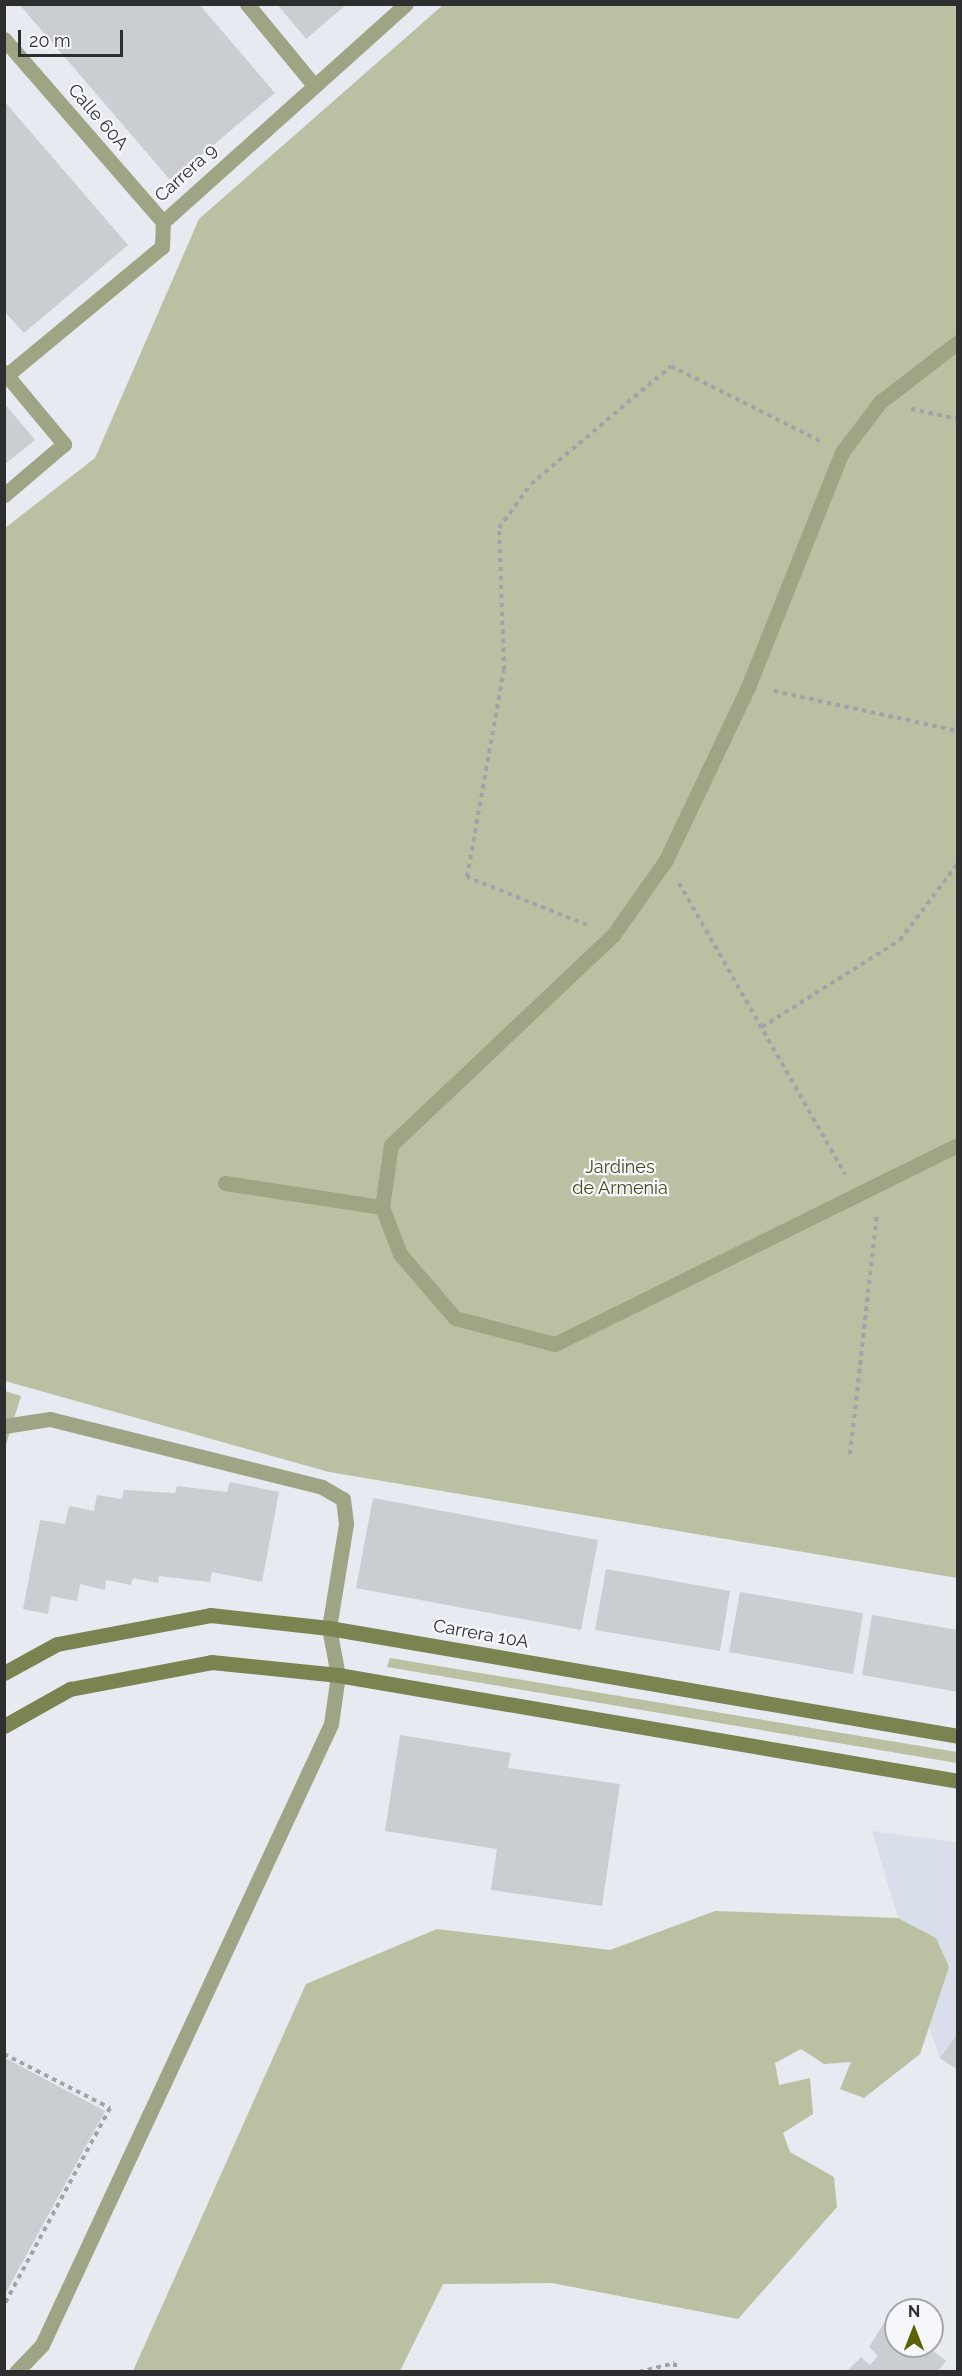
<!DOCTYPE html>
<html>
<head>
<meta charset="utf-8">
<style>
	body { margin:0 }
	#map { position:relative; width:962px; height:2376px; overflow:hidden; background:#e7eaf0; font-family:Raleway,sans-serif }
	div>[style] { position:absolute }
	.built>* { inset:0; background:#d8deea }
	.green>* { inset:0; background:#bac0a1 }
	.building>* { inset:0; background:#cacdd2 }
	.path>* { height:4px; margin-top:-2px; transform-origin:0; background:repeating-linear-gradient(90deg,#a0a3a7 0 4.5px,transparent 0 9px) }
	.lane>* { height:15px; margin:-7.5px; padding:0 7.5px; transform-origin:7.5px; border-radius:7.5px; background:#9fa584 }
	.street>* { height:15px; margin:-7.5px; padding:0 7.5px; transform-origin:7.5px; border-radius:7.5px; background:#9fa584 }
	.secondary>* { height:15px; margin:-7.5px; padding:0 7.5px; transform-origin:7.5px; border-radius:7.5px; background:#7b8351 }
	span { translate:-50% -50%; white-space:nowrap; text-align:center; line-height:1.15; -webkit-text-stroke:4.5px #f5f7fd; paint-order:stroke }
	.street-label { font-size:18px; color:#2d2e30 }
	.park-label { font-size:18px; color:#454c18 }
	.frame { position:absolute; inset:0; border:6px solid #2d2e30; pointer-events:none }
	.north { position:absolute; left:884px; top:2298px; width:60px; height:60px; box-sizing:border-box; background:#f5f7fd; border:2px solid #a5a7ab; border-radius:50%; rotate:0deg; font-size:16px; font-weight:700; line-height:24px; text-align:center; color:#2d2e30 }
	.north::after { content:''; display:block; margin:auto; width:21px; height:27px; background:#5a6404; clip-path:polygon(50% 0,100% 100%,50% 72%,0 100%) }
	.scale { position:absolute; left:18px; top:30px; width:105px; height:27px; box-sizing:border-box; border:3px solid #2d2e30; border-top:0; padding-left:8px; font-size:18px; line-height:21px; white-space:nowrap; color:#2d2e30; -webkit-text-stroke:4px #f5f7fd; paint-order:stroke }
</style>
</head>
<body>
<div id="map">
	<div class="built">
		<i style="clip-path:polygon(872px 1831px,957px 1842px,957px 2070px,940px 2058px,928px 2024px,936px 1938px,898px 1918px)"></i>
	</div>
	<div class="green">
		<i style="clip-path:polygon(443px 5px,957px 5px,957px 1578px,329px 1472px,5px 1381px,5px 528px,95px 458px,199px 219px)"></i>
		<i style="clip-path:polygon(5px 1391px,21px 1396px,5px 1448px)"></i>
		<i style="clip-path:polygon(390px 1658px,957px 1752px,957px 1763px,387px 1667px)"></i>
		<i style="clip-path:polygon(715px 1911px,898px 1918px,936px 1938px,949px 1967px,920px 2054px,864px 2098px,840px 2089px,851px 2062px,824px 2064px,801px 2049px,775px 2063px,779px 2085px,810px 2078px,813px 2114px,783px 2133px,790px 2152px,834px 2177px,837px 2207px,738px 2319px,552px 2283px,443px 2284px,400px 2371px,133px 2371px,306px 1984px,437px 1929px,610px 1950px)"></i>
	</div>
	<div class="building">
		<i style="clip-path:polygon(19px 4px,199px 4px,275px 93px,171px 181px)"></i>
		<i style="clip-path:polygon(277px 4px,347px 4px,306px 39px)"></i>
		<i style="clip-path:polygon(4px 101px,128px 245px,24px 333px,4px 311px)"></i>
		<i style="clip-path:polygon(4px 403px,35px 440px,4px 465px)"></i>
		<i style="clip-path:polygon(230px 1482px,279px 1492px,262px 1582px,212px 1572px,210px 1582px,159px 1576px,158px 1583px,133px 1578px,131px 1585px,106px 1580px,105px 1590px,80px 1584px,77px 1601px,51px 1596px,48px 1614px,23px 1609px,40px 1520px,65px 1524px,69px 1506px,94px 1511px,97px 1495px,122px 1499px,124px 1490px,175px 1493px,177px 1486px,227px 1492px)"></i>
		<i style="clip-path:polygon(373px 1498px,598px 1540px,581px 1630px,356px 1588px)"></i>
		<i style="clip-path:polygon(606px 1569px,730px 1591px,720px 1651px,595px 1630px)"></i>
		<i style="clip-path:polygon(740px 1592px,863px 1613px,853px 1674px,729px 1652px)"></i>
		<i style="clip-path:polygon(872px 1615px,958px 1630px,958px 1692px,862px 1675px)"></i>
		<i style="clip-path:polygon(400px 1735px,511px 1753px,508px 1768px,620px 1784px,602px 1906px,491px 1890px,497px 1849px,385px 1831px)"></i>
		<i style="clip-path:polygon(958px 2033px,958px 2070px,940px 2058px)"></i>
		<i style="clip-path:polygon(7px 2059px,105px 2111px,4px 2296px,4px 2064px)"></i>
		<i style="clip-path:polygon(889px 2315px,896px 2321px,896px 2346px,927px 2346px,946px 2361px,937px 2372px,846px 2372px,861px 2357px,870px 2365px,878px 2356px,869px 2347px)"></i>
	</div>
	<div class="path">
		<i style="left:911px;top:409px;width:48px;rotate:12deg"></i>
		<i style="left:774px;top:691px;width:188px;rotate:12.3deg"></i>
		<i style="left:679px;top:883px;width:335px;rotate:60.3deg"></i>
		<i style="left:587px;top:925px;width:129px;rotate:-158.2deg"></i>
		<i style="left:467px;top:877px;width:210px;rotate:-79.9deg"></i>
		<i style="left:504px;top:670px;width:142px;rotate:-92deg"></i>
		<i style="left:499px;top:528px;width:54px;rotate:-54deg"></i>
		<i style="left:531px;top:484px;width:183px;rotate:-40.1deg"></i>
		<i style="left:671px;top:366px;width:167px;rotate:26.7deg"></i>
		<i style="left:762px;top:1027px;width:163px;rotate:-32.2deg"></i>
		<i style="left:900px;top:940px;width:96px;rotate:-53deg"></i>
		<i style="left:850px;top:1454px;width:243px;rotate:-83.6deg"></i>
		<i style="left:4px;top:2054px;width:119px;rotate:27deg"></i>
		<i style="left:110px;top:2108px;width:224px;rotate:118.3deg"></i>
		<i style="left:639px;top:2372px;width:37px;rotate:-14deg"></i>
		<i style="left:675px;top:2363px;width:9px;rotate:90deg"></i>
	</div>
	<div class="lane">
		<i style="left:958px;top:342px;width:98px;rotate:142.4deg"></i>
		<i style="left:880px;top:402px;width:63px;rotate:127.2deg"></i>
		<i style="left:842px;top:452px;width:251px;rotate:111.8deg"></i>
		<i style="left:749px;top:685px;width:194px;rotate:115.4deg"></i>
		<i style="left:666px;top:860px;width:92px;rotate:125.2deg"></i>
		<i style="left:613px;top:935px;width:306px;rotate:136.6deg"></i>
		<i style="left:391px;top:1145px;width:63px;rotate:98.3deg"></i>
		<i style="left:382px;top:1207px;width:50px;rotate:69deg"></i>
		<i style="left:400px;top:1254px;width:84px;rotate:49.3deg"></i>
		<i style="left:455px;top:1318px;width:103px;rotate:14.6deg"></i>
		<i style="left:555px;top:1344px;width:449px;rotate:-26.3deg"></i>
		<i style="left:225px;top:1183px;width:159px;rotate:8.7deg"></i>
	</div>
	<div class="street">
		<i style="left:247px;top:4px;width:104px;rotate:50.5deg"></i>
		<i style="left:4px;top:39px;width:242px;rotate:49deg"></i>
		<i style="left:4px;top:372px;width:94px;rotate:50.2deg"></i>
		<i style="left:64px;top:444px;width:79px;rotate:139.6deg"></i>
		<i style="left:7px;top:375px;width:201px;rotate:-39.6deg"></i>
		<i style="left:162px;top:247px;width:25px;rotate:-88deg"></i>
		<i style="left:163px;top:222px;width:326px;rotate:-41.9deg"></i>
		<i style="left:4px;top:1426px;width:47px;rotate:-8.7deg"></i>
		<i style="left:50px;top:1419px;width:280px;rotate:14deg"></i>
		<i style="left:322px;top:1487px;width:24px;rotate:30deg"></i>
		<i style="left:343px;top:1499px;width:25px;rotate:83deg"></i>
		<i style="left:346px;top:1524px;width:105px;rotate:99.3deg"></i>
		<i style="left:329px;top:1628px;width:48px;rotate:79.2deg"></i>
		<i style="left:338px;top:1675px;width:49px;rotate:98.1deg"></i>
		<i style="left:331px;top:1724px;width:685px;rotate:114.96deg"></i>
		<i style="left:42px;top:2345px;width:37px;rotate:134deg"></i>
	</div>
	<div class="secondary">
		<i style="left:4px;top:1673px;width:60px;rotate:-28.7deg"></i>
		<i style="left:57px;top:1644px;width:156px;rotate:-10.7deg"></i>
		<i style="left:210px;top:1615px;width:120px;rotate:6.2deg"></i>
		<i style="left:329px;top:1628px;width:638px;rotate:9.74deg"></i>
		<i style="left:4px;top:1726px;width:76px;rotate:-29.3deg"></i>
		<i style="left:70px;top:1689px;width:144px;rotate:-10.8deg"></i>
		<i style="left:211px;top:1662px;width:128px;rotate:5.8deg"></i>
		<i style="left:338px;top:1675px;width:629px;rotate:9.7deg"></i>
	</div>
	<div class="street-label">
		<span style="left:98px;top:117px;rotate:49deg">Calle 60A</span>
		<span style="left:186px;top:173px;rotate:-42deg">Carrera 9</span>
		<span style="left:481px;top:1634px;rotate:10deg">Carrera 10A</span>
	</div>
	<div class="park-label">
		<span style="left:620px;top:1178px">Jardines<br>de Armenia</span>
	</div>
	<div class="frame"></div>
	<div class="north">N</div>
	<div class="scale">20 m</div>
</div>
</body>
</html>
